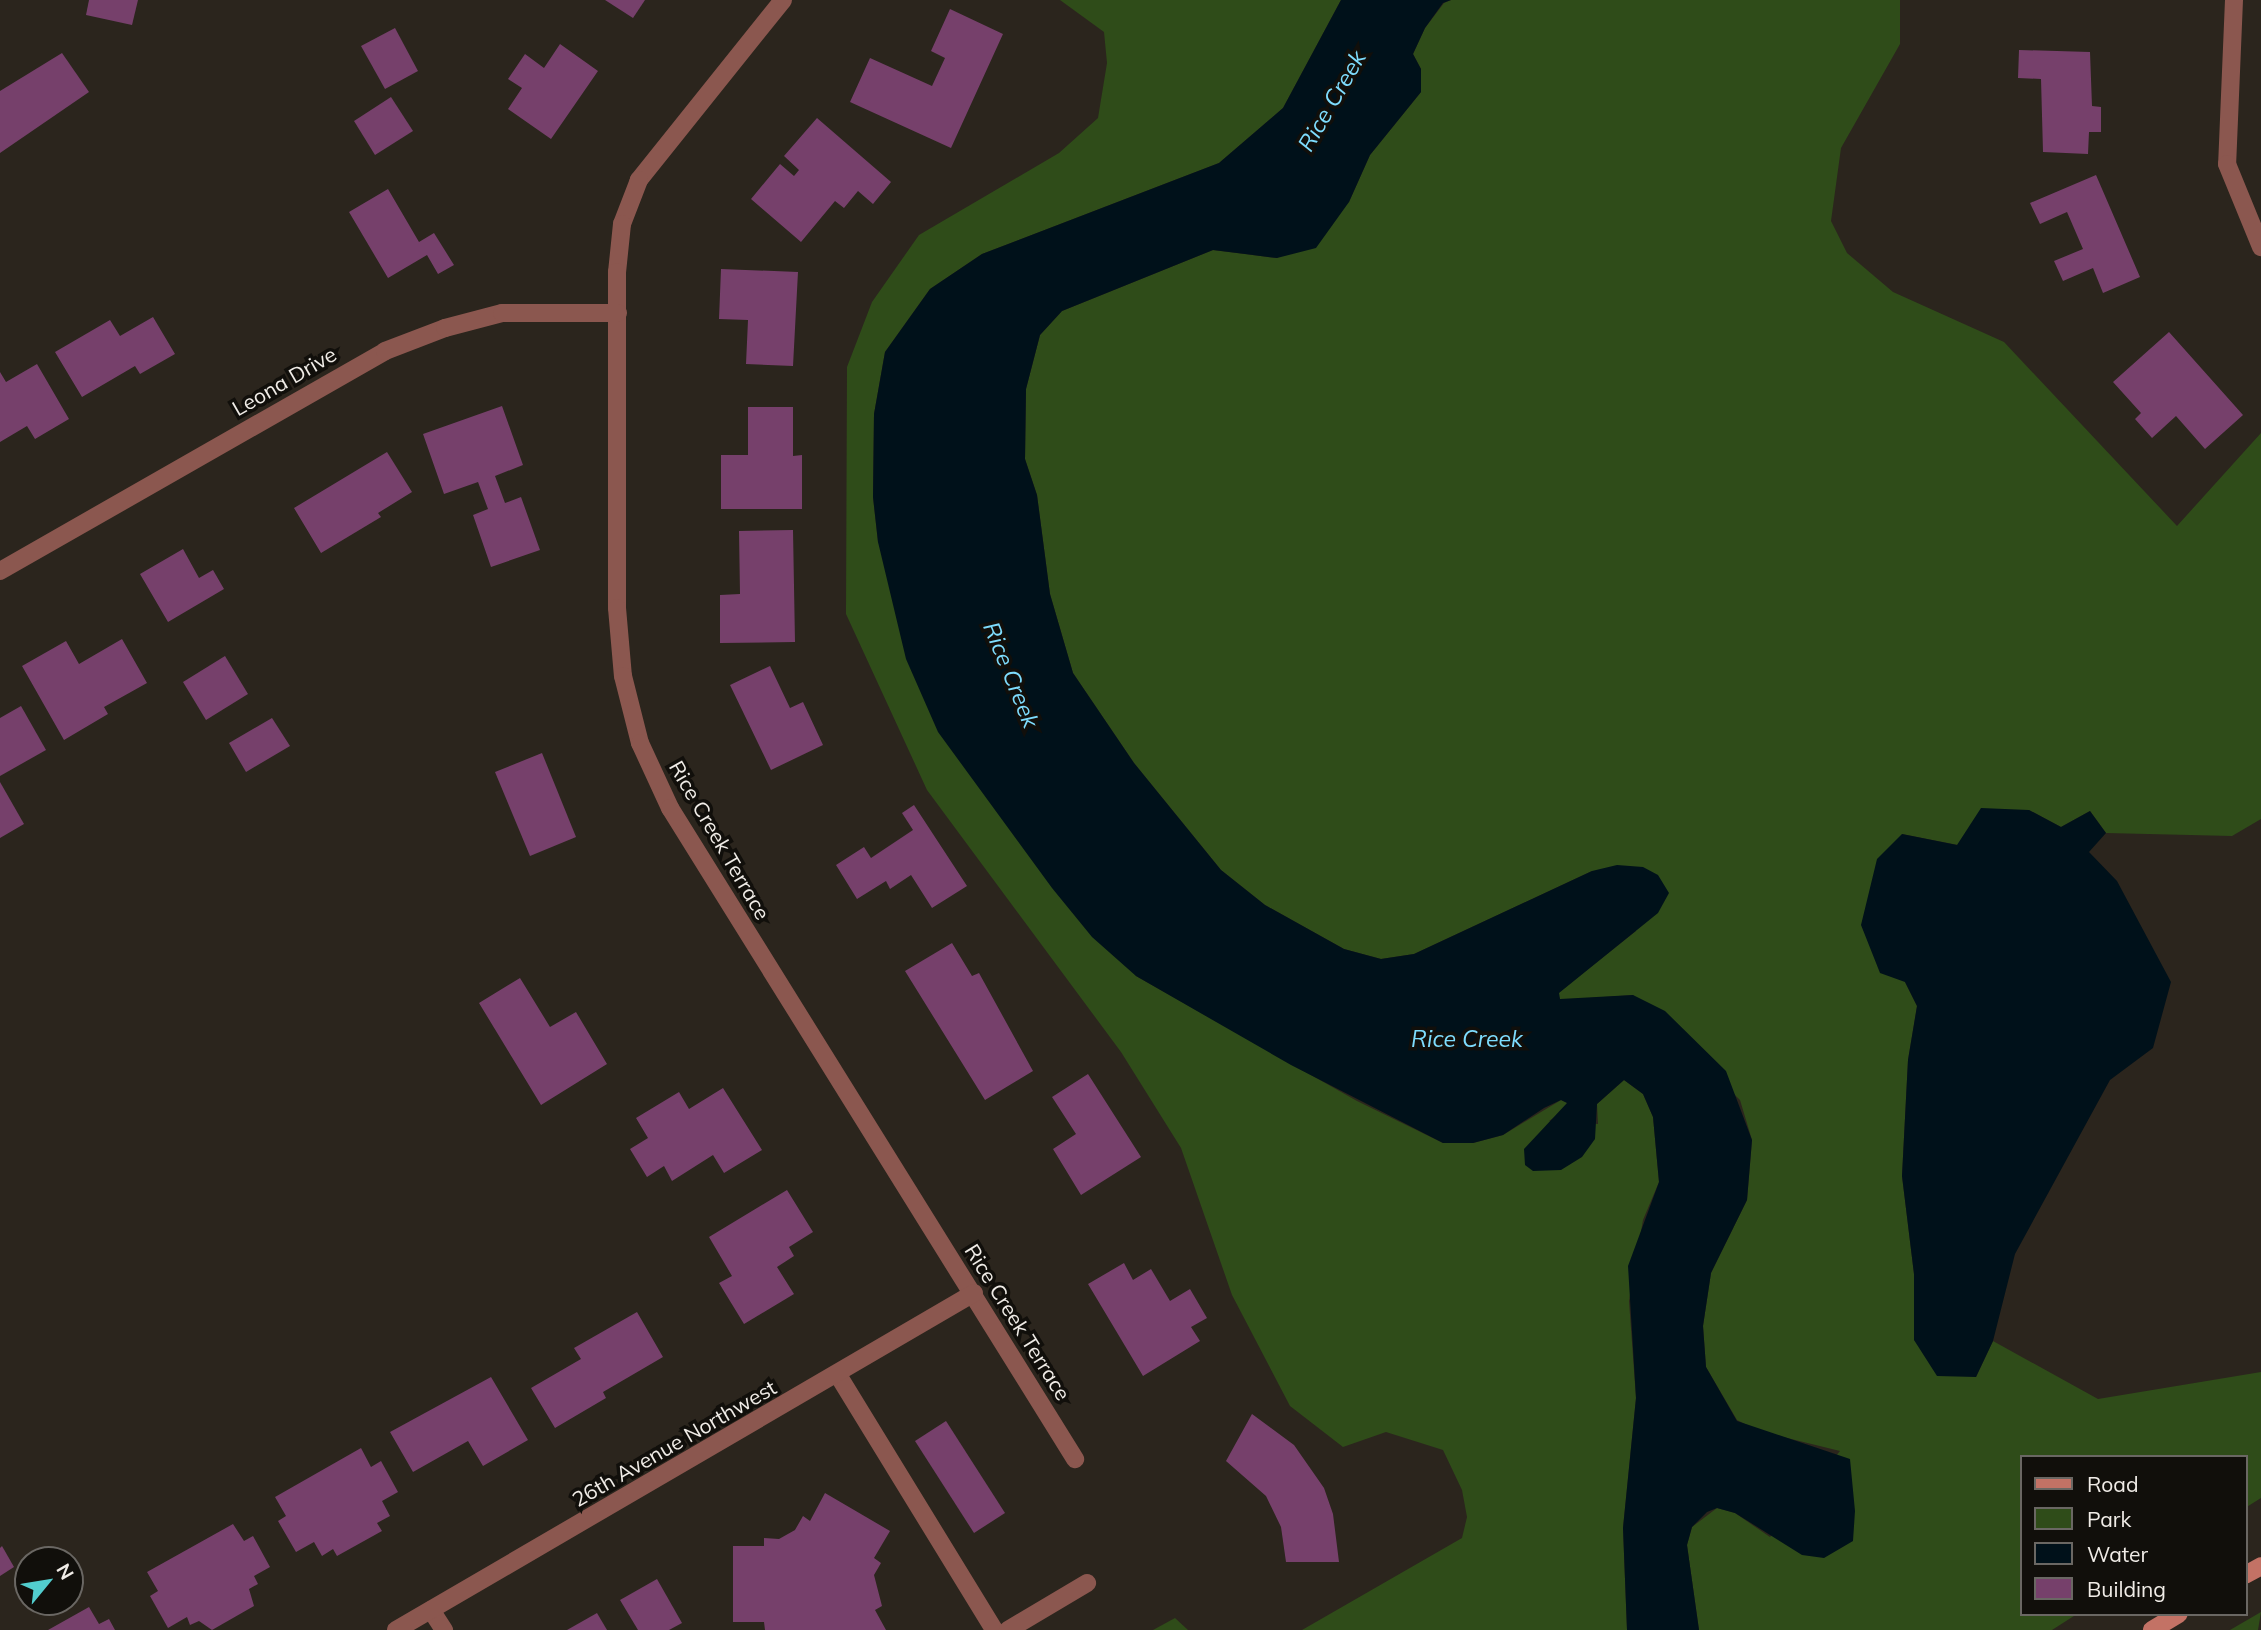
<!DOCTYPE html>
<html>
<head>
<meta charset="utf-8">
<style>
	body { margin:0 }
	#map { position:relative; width:2261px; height:1630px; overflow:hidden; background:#2b251d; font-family:Mulish,sans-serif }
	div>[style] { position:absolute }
	.green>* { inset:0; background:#2f4c19 }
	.water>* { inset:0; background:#00111a }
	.building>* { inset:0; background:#76406b }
	.lane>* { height:18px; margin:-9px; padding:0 9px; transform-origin:9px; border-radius:9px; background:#8b574f }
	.street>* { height:18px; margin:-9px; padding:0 9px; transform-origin:9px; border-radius:9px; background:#8b574f }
	.secondary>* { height:18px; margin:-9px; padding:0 9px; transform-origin:9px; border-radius:9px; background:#c37265 }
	span { translate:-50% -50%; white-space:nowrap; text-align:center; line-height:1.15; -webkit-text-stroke:7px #110f0b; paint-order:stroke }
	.street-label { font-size:21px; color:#f0ece7 }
	.water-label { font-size:23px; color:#7edcfd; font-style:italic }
	.legend { position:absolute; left:2020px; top:1455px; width:228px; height:161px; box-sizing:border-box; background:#110f0b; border:2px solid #6a6763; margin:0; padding:9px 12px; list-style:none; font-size:21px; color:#f0ece7 }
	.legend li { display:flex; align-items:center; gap:14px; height:35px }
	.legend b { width:35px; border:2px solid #6a6763 }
	.north { position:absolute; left:14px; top:1546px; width:70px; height:70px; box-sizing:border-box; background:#110f0b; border:2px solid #6a6763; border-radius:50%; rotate:60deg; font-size:19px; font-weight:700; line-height:28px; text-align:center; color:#f0ece7 }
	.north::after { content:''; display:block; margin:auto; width:24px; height:32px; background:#52cdce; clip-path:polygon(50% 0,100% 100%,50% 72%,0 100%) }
</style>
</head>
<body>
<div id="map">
	<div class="green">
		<i style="clip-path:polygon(1060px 0,1341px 0,1283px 108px,1219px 163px,982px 254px,930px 289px,885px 352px,874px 414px,873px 497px,878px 542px,1136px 976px,1357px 1101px,1443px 1143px,1473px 1143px,1503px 1135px,1561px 1100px,1568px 1103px,1564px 1111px,1549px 1121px,1598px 1124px,1597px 1104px,1624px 1080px,1643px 1094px,1653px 1117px,1659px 1182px,1643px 1220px,1629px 1301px,1636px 1398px,1623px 1528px,1627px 1630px,1302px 1630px,1462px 1538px,1467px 1517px,1462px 1490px,1443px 1450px,1386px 1432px,1343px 1447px,1290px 1406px,1232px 1295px,1181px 1148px,1121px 1052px,927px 790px,846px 614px,847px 367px,872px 302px,919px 235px,1059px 153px,1098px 118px,1107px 63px,1104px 32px)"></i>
		<i style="clip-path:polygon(1451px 0,1900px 0,1900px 44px,1841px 148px,1831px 221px,1847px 253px,1893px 292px,2004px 342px,2177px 526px,2261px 433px,2261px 819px,2232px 836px,2106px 833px,2090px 811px,2061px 827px,2029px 810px,1958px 845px,1902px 834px,1905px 982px,1917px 1006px,1908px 1060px,1902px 1176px,1914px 1274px,1914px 1340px,1976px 1377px,1993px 1341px,2098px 1399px,2261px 1372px,2261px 1498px,2245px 1508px,2245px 1457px,2021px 1457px,2021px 1614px,2077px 1614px,2052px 1630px,1699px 1630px,1687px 1545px,1692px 1527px,1717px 1508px,1735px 1513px,1770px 1537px,1840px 1451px,1759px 1431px,1737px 1420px,1706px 1367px,1703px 1326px,1711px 1273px,1747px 1200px,1752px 1140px,1740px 1100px,1633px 995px,1560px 1000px,1558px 993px,1636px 931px,1592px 871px,1414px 954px,1381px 959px,1344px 949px,1265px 905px,1221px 870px,1134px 763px,1073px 673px,1050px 594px,1037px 495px,1025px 459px,1026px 389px,1040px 335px,1062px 311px,1213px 250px,1277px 258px,1349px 202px,1370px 155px,1421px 92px,1421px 69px,1413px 54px,1425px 28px,1444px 3px)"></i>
		<i style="clip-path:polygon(2261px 1612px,2258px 1630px,2230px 1630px)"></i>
		<i style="clip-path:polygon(1175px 1618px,1188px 1630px,1153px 1630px)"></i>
	</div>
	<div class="water">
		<i style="clip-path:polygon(1341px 0,1451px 0,1443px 3px,1425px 28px,1413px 54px,1421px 69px,1421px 92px,1370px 155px,1349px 202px,1316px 248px,1277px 258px,1213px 250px,1062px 311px,1040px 335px,1026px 389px,1025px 459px,1037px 495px,1050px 594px,1073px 673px,1134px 763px,1221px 870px,1265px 905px,1344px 949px,1381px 959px,1414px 954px,1592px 871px,1617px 865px,1643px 867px,1658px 875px,1669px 893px,1658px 913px,1559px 993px,1560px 999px,1633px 995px,1665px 1011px,1726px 1071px,1752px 1140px,1747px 1200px,1711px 1273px,1703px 1326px,1706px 1367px,1737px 1421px,1850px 1459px,1855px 1511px,1853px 1541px,1824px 1558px,1802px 1555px,1735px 1513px,1717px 1508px,1707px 1512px,1692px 1527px,1687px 1545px,1699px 1630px,1627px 1630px,1623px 1528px,1636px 1398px,1628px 1266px,1659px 1182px,1653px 1117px,1643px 1094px,1624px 1080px,1597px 1104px,1595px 1139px,1582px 1157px,1561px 1170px,1533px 1171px,1525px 1165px,1524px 1149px,1567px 1103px,1561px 1100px,1544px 1108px,1503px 1135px,1473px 1143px,1443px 1143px,1291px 1065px,1136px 976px,1092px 937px,1052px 888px,938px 732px,906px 659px,878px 542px,873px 497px,874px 414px,885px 352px,930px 289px,982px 254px,1219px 163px,1283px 108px)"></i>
		<i style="clip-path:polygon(1981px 808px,2029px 810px,2061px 827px,2090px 811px,2106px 833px,2089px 852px,2117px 881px,2171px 982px,2153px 1048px,2110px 1080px,2015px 1254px,1993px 1341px,1976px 1377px,1937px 1376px,1914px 1340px,1914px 1274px,1902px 1176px,1908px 1060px,1917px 1006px,1905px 982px,1880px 973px,1861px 925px,1877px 859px,1902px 834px,1957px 845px)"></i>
	</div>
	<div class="building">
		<i style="clip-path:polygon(89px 0,138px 0,132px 25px,86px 15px)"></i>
		<i style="clip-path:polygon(605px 0,645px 0,633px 18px)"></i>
		<i style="clip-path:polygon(950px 9px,1003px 34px,951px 148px,850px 102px,870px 58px,932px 86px,945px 58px,931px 51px)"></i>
		<i style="clip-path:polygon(395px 28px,418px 71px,385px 89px,361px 46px)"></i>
		<i style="clip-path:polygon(560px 44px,598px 71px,551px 139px,508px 109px,522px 88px,508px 79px,525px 54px,544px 68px)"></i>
		<i style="clip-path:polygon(2019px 50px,2090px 52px,2092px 106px,2101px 107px,2101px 132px,2089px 132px,2088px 154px,2043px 152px,2041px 79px,2018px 78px)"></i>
		<i style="clip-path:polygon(62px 53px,89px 92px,0 153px,0 91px)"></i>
		<i style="clip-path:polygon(391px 97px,413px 131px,375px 155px,354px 121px)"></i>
		<i style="clip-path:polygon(817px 118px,891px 182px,873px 204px,858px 191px,844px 208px,835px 201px,801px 242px,751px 199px,780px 164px,794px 176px,799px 170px,784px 156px)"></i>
		<i style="clip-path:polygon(2096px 175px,2140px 277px,2103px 293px,2093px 268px,2063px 281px,2054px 261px,2083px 249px,2067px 212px,2040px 224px,2030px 203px)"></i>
		<i style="clip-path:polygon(388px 189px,419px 242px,434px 233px,454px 265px,438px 274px,427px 255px,388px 278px,349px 212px)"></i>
		<i style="clip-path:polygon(721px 269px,798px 272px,793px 366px,746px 364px,748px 320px,719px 319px)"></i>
		<i style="clip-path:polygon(153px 317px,175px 354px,140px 374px,135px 366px,82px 397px,55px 352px,110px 320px,120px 336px)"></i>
		<i style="clip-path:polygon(2169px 332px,2243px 415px,2205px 449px,2176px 416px,2152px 438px,2135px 419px,2141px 413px,2113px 382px)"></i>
		<i style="clip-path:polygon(37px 364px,69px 419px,35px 439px,27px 426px,0 442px,0 372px,6px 382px)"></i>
		<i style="clip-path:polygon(502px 406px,523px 465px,495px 476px,505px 503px,521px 497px,540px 550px,491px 567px,473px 515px,488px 509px,478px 482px,444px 494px,423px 434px)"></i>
		<i style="clip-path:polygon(748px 407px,793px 407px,793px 456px,802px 455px,802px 509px,721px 509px,721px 455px,748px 455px)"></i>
		<i style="clip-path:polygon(387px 452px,412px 492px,378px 513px,381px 517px,321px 553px,294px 508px)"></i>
		<i style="clip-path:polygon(793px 530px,795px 642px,720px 643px,720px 595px,740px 594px,739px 531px)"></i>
		<i style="clip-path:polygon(183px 549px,199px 578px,213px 570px,224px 589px,168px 622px,140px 574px)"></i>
		<i style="clip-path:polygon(122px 639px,147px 683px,104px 707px,108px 714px,64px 740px,22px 666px,66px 641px,79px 664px)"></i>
		<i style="clip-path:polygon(225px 656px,248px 694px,206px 720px,183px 682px)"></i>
		<i style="clip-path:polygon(770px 666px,790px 708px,803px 702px,823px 745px,771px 770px,730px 685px)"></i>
		<i style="clip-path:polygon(21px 706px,46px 750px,0 776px,0 718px)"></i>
		<i style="clip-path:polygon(272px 718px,290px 746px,246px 772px,229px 743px)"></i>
		<i style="clip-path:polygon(542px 753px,576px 837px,530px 856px,495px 772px)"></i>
		<i style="clip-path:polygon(0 782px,24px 824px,0 838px)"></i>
		<i style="clip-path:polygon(914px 805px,967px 886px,932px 908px,911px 875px,890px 889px,886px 881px,857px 899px,836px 865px,864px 847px,871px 858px,913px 830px,902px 813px)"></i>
		<i style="clip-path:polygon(952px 943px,972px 976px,979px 973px,1033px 1071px,985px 1100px,905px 971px)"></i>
		<i style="clip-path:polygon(520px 978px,550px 1027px,576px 1012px,607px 1064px,541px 1105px,479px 1003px)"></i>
		<i style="clip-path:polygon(1088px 1074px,1141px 1157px,1081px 1195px,1053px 1149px,1076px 1134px,1052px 1097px)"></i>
		<i style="clip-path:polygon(723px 1088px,762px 1150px,724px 1173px,713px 1155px,672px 1181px,664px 1166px,647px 1177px,630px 1149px,648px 1138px,636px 1118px,679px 1092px,689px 1109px)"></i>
		<i style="clip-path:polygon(787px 1190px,813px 1232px,789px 1247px,794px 1256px,777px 1267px,794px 1294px,744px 1324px,719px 1283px,732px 1276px,709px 1237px)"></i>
		<i style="clip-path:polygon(1124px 1263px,1133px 1280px,1151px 1269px,1170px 1301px,1190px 1289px,1207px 1318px,1191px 1327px,1200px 1341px,1143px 1376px,1088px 1284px)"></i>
		<i style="clip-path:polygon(637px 1312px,663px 1357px,603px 1392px,606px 1398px,555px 1428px,531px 1388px,581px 1359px,574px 1348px)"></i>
		<i style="clip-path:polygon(491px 1377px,528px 1440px,483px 1466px,468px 1441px,413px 1472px,390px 1432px)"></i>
		<i style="clip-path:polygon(1252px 1414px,1294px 1445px,1324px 1488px,1333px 1514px,1339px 1562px,1286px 1562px,1281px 1527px,1266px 1496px,1226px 1461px)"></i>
		<i style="clip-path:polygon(946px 1421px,1005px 1513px,974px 1533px,915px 1441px)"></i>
		<i style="clip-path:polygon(361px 1448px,371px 1467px,381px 1461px,398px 1492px,382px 1501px,390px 1516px,377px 1523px,382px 1531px,337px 1556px,333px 1549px,322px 1556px,314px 1542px,296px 1552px,278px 1521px,286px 1516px,275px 1497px)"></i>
		<i style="clip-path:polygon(825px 1493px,890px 1531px,874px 1558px,881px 1563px,874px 1575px,882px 1606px,875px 1610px,886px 1630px,765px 1630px,764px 1622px,733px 1622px,733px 1546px,764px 1546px,764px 1538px,779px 1539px,795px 1530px,803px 1516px,810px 1521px)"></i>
		<i style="clip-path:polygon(233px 1524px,244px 1541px,253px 1536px,270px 1567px,254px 1576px,258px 1584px,249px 1589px,254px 1606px,212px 1630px,199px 1621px,190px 1625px,187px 1617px,168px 1628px,150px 1596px,158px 1591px,147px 1572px)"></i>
		<i style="clip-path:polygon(2px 1546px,14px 1567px,0 1576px,0 1548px)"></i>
		<i style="clip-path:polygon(657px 1579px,682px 1623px,669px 1630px,638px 1630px,620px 1600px)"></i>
		<i style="clip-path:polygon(89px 1607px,99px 1624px,109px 1619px,115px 1630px,48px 1630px)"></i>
		<i style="clip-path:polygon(597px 1613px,607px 1630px,567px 1630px)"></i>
	</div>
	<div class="lane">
		<i style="left:838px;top:1375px;width:299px;rotate:58.5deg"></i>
		<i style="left:1008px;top:1630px;width:92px;rotate:-30.7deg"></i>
	</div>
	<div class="street">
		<i style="left:783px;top:0;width:231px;rotate:128.7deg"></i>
		<i style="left:639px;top:180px;width:47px;rotate:111.1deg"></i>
		<i style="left:622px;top:224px;width:48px;rotate:95.9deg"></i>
		<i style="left:617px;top:272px;width:336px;rotate:90deg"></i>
		<i style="left:617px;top:608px;width:68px;rotate:85deg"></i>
		<i style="left:623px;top:676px;width:69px;rotate:75.8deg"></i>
		<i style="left:640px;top:743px;width:72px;rotate:65.2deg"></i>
		<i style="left:670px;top:808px;width:767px;rotate:58.11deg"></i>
		<i style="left:2234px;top:0;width:164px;rotate:92.4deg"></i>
		<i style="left:2227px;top:164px;width:90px;rotate:67.7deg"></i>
		<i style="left:0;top:571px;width:443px;rotate:-29.7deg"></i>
		<i style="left:385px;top:351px;width:64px;rotate:-21deg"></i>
		<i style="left:445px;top:328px;width:59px;rotate:-14.7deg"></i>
		<i style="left:502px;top:313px;width:116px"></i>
		<i style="left:431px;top:1610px;width:24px;rotate:57deg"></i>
		<i style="left:396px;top:1630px;width:669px;rotate:-30.24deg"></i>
	</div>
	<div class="secondary">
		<i style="left:2245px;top:1575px;width:18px;rotate:-29deg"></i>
		<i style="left:2152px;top:1630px;width:31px;rotate:-31deg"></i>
	</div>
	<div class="street-label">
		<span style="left:284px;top:381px;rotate:-30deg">Leona Drive</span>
		<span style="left:720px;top:840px;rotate:60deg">Rice Creek Terrace</span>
		<span style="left:1018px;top:1322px;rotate:58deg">Rice Creek Terrace</span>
		<span style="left:674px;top:1443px;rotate:-30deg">26th Avenue Northwest</span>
	</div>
	<div class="water-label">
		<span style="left:1332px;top:101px;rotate:-60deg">Rice Creek</span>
		<span style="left:1011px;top:675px;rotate:68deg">Rice Creek</span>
		<span style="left:1467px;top:1039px">Rice Creek</span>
	</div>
	<ul class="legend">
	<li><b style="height:9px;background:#c37265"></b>Road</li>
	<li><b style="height:19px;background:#2f4c19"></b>Park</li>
	<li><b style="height:19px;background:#00111a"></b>Water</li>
	<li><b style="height:19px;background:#76406b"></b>Building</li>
	</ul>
	<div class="north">N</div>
</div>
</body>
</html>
